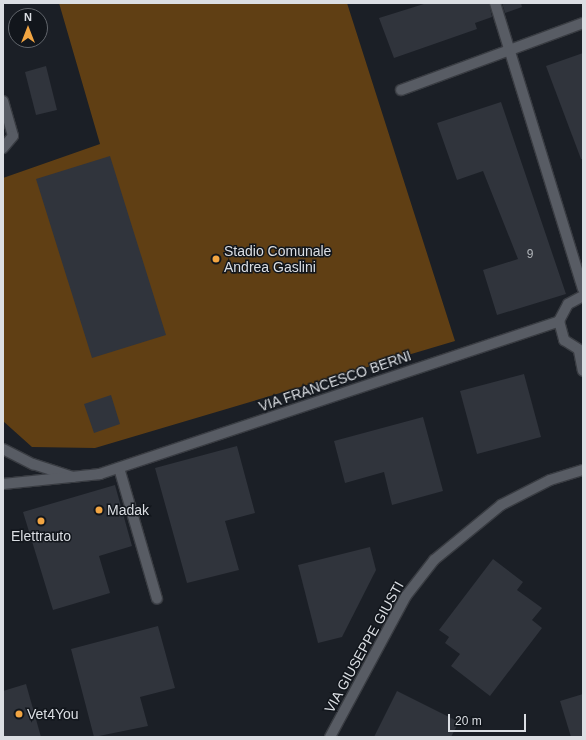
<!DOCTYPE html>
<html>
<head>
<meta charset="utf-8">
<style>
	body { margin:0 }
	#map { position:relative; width:586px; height:740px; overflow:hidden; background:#1b1f26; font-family:Helvetica,sans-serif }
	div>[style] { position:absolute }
	.green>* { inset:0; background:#603f14 }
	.building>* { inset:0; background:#30343c }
	.roads { filter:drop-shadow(1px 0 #393c42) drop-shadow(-1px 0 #393c42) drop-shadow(0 1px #393c42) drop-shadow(0 -1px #393c42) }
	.street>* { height:10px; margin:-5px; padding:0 5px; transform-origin:5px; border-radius:5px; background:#585c64 }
	.dots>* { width:11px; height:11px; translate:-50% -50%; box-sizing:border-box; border:2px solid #12161c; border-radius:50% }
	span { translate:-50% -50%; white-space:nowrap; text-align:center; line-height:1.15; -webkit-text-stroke:3px #12161c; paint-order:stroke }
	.number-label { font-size:12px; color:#b0b4b9 }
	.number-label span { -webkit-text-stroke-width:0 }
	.poi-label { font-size:14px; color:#dbdee3 }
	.left { translate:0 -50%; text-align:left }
	.street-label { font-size:14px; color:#dbdee3 }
	.frame { position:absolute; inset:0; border:4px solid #dbdee3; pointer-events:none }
	.north { position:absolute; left:8px; top:8px; width:40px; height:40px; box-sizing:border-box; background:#12161c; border:1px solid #62666c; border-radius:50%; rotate:0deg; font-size:11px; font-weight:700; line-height:16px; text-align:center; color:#dbdee3 }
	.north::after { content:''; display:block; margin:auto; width:14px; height:18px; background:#f2a542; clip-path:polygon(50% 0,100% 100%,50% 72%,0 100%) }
	.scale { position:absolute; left:448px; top:714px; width:78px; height:18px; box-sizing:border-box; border:2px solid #dbdee3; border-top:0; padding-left:5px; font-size:12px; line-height:14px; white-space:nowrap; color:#dbdee3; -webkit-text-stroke:3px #12161c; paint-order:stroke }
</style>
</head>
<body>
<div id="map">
	<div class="green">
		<i style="clip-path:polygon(59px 3px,347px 3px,455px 341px,95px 448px,32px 447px,3px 421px,3px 178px,100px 144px)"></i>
	</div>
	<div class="building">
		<i style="clip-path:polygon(427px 3px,489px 3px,492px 17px,475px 23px,477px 29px,394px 58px,379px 18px)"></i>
		<i style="clip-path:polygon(502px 3px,521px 3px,522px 7px,505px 13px)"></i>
		<i style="clip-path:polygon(583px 53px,583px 159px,581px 159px,546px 66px)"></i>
		<i style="clip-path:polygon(46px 66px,57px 110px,36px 115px,25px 72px)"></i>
		<i style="clip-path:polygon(501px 102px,566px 294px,497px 315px,483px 270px,518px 259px,483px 171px,457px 180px,437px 123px)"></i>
		<i style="clip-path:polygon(110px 156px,166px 335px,92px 358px,36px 179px)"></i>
		<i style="clip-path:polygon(524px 374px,541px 437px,477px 454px,460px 391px)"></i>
		<i style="clip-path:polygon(111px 395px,120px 424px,94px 433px,84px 404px)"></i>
		<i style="clip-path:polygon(423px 417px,443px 491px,392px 505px,384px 472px,345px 483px,334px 441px)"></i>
		<i style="clip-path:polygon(237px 446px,255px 513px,225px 521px,239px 570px,187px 583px,155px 468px)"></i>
		<i style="clip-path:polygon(115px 485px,132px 546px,99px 556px,110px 593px,53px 610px,23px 512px)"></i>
		<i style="clip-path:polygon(370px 547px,376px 570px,342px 637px,318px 643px,298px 565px)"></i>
		<i style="clip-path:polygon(493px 559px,523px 582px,517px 590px,542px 608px,532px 620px,542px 628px,490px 696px,451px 666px,460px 654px,445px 643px,449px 637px,439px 630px)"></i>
		<i style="clip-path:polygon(158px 626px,175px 688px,140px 697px,148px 726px,94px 737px,71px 649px)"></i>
		<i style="clip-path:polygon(26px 684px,41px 737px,3px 737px,3px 691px)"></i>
		<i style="clip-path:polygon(397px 691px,459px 722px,451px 737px,374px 737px)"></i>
		<i style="clip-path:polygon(583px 694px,583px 737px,571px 737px,560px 701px)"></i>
	</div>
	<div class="roads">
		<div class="street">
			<i style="left:495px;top:3px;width:299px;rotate:72.9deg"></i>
			<i style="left:401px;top:90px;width:194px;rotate:-20.2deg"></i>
			<i style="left:3px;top:101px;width:36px;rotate:74deg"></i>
			<i style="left:13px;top:136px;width:16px;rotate:130deg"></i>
			<i style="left:583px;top:296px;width:17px;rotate:152deg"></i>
			<i style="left:568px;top:304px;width:19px;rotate:118deg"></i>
			<i style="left:559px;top:321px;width:20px;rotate:75deg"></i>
			<i style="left:564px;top:340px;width:22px;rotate:32deg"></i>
			<i style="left:579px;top:351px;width:20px;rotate:79deg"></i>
			<i style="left:3px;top:449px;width:34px;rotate:27deg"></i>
			<i style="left:33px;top:464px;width:42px;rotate:18deg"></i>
			<i style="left:119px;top:468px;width:136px;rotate:73.8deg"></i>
			<i style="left:3px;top:484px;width:98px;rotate:-5.9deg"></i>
			<i style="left:100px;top:474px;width:484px;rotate:-18.4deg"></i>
			<i style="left:330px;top:737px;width:160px;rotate:-61.7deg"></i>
			<i style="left:406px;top:596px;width:46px;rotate:-52.1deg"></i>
			<i style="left:434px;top:560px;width:87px;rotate:-39.4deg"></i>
			<i style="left:501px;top:505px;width:55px;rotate:-27deg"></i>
			<i style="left:550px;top:480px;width:34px;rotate:-17deg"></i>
		</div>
	</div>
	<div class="dots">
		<i style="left:216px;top:259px;background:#f2a542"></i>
		<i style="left:99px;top:510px;background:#f2a542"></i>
		<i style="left:41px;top:521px;background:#f2a542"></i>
		<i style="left:19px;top:714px;background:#f2a542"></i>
	</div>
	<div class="number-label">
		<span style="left:530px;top:255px">9</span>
	</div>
	<div class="poi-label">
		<span class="left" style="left:224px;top:259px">Stadio Comunale<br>Andrea Gaslini</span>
		<span class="left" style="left:107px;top:510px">Madak</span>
		<span style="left:41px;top:536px">Elettrauto</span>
		<span class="left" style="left:27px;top:714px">Vet4You</span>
	</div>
	<div class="street-label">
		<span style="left:335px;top:381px;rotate:-19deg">VIA FRANCESCO BERNI</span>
		<span style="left:364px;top:647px;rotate:-61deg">VIA GIUSEPPE GIUSTI</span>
	</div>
	<div class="frame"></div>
	<div class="north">N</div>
	<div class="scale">20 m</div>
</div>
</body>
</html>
